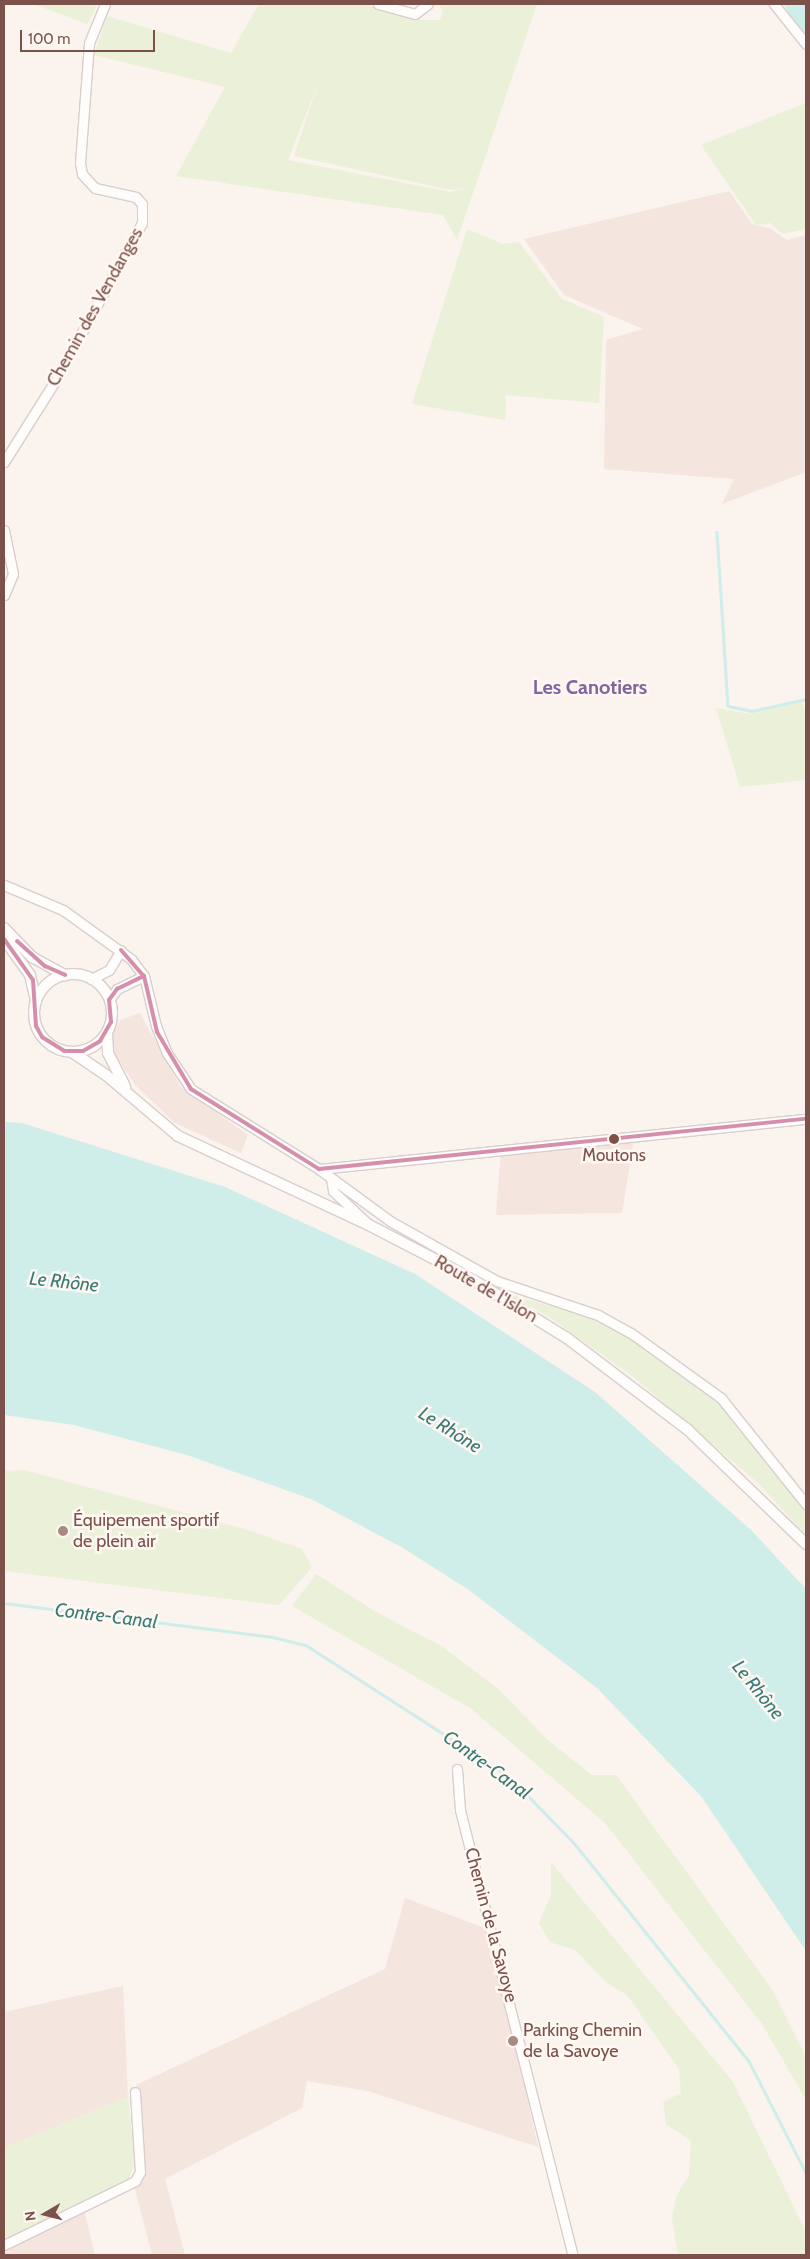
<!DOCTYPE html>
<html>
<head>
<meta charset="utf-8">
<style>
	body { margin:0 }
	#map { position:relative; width:810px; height:2259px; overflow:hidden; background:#faf3ee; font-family:Cabin,sans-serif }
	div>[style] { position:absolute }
	.residential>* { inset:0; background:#f4e5de }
	.green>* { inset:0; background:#ebf0d8 }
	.water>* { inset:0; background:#cfede9 }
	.stream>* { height:2.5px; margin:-1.25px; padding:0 1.25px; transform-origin:1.25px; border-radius:1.25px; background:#cfede9 }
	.roads { filter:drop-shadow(1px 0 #d9cecb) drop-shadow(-1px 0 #d9cecb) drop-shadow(0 1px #d9cecb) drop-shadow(0 -1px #d9cecb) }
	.minor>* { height:9px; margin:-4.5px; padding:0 4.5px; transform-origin:4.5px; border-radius:4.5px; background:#fefdfc }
	.tertiary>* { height:10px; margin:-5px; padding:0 5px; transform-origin:5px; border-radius:5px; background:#fefdfc }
	.tertiary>.ring { margin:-5px; padding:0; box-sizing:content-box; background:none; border:10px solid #fefdfc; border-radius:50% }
	.bus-1>* { height:4px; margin:-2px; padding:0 2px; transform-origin:2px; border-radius:2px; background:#d68fab }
	.dots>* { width:14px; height:14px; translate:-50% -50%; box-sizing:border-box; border:2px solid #fff7f2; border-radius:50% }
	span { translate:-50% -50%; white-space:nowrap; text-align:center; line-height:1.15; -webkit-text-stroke:5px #fff7f2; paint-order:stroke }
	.bus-label { font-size:17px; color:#7c514a }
	.street-label { font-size:18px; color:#7c514a }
	.poi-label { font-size:18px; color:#7c514a }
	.left { translate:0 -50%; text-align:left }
	.water-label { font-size:19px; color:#387b77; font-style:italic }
	.quarter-label { font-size:20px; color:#7f669f; font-weight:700 }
	.frame { position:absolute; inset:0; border:5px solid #7c514a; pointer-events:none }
	.north { position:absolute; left:20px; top:2189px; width:50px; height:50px; -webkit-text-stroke:4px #fff7f2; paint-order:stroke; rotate:262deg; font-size:14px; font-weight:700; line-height:20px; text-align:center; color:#7c514a }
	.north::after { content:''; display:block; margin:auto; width:18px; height:22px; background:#7c514a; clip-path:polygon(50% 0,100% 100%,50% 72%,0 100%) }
	.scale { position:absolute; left:20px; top:30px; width:135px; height:22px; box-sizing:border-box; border:2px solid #7c514a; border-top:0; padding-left:6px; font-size:15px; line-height:18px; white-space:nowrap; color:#7c514a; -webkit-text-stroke:4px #fff7f2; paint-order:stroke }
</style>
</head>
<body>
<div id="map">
	<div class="residential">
		<i style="clip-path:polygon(729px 191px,752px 224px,771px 229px,787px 240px,806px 235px,806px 472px,722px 504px,734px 479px,604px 469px,606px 340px,643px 329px,564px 295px,524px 239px)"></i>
		<i style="clip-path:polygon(140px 1013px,180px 1086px,248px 1135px,241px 1153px,175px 1123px,136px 1086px,114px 1054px,112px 1035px,120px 1020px)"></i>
		<i style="clip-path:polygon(634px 1139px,622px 1213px,496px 1215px,501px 1152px)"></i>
		<i style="clip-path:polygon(405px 1898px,490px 1930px,538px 2147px,368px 2091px,307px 2081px,302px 2108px,165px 2179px,185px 2255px,152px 2255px,134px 2185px,144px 2174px,136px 2085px,385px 1969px)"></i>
		<i style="clip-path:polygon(123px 1986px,128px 2097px,4px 2148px,4px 2012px)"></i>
		<i style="clip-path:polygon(82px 2201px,95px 2255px,4px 2255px,4px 2242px)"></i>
	</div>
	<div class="green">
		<i style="clip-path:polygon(33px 4px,97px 4px,88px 24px)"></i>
		<i style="clip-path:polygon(evenodd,259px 4px,366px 4px,421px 20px,440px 20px,443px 11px,439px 4px,537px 4px,457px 240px,443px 215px,176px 176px,225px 87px,94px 55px,107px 16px,231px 53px,259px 4px,319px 81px,294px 156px,451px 190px,467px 188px,450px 192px,288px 160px,319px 81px)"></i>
		<i style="clip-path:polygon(806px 103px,806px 229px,782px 234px,771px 223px,756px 225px,701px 145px)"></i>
		<i style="clip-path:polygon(467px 229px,503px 244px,519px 242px,562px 299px,604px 317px,599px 403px,506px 395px,505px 420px,412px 404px)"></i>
		<i style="clip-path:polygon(802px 702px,806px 713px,806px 780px,740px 787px,716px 708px,750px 714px)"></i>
		<i style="clip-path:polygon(507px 1294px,601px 1319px,721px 1401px,806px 1511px,806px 1535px,758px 1483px,632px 1376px,549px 1317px)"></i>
		<i style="clip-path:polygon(24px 1470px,245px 1529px,302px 1549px,312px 1567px,279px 1605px,4px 1571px,4px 1471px)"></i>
		<i style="clip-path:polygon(316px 1574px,376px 1612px,443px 1647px,497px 1688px,549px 1741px,592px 1775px,616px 1775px,773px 1991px,806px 2057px,806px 2100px,762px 2024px,605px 1823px,470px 1708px,292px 1606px)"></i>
		<i style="clip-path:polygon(551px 1862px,733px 2082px,806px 2232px,806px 2255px,678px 2255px,672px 2218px,676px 2197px,689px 2175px,691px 2141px,666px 2124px,663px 2102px,681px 2093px,679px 2069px,627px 1995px,606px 1982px,575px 1950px,550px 1942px,539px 1923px,551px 1895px)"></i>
		<i style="clip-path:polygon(128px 2097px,135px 2162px,129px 2179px,4px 2242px,4px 2148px)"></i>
	</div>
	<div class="water">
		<i style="clip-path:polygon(784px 4px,806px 4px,806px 34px,794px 23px)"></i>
		<i style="clip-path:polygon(4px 1122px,22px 1123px,225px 1187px,415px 1274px,595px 1392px,751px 1530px,806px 1589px,806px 1951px,701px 1796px,597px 1688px,469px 1590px,403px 1548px,311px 1499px,187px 1455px,74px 1425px,4px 1415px)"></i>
	</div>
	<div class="stream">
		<i style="left:717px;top:532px;width:174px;rotate:86.4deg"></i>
		<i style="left:728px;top:706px;width:25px;rotate:12deg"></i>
		<i style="left:752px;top:711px;width:55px;rotate:-12.5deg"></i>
		<i style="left:4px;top:1603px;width:271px;rotate:7.2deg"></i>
		<i style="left:273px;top:1637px;width:34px;rotate:14deg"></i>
		<i style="left:306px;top:1645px;width:243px;rotate:32.9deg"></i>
		<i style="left:510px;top:1777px;width:93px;rotate:45.9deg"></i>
		<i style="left:575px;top:1844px;width:278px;rotate:51.3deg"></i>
		<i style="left:749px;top:2061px;width:126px;rotate:63deg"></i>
	</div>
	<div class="roads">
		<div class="minor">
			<i style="left:378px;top:4px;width:38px;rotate:15deg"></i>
			<i style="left:415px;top:14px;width:16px;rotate:-38deg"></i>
			<i style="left:774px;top:4px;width:51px;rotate:51.3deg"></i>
			<i style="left:4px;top:462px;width:96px;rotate:-57.8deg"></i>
			<i style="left:55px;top:381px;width:180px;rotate:-61.2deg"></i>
			<i style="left:142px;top:223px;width:19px;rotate:-90deg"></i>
			<i style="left:142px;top:204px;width:9px;rotate:-131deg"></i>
			<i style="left:136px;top:197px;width:42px;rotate:-167.6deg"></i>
			<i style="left:95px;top:188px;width:19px;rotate:-133deg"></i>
			<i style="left:82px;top:174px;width:11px;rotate:-100deg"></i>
			<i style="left:80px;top:163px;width:120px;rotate:-85.7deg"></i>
			<i style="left:89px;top:43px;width:42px;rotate:-67.7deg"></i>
			<i style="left:4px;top:530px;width:45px;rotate:78.4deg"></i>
			<i style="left:13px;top:574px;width:23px;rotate:113deg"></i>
			<i style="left:4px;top:885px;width:64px;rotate:23deg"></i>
			<i style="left:63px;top:910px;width:84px;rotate:35.8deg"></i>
			<i style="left:131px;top:959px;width:21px;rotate:53deg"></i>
			<i style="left:144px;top:976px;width:51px;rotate:76.5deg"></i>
			<i style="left:156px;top:1026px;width:29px;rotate:68deg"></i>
			<i style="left:167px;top:1053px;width:43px;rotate:56.3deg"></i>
			<i style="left:191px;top:1089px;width:151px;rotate:32deg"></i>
			<i style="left:319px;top:1169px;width:88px;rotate:36.2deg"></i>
			<i style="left:390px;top:1221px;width:123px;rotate:29.3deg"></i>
			<i style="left:497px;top:1281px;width:107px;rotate:18.6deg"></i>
			<i style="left:598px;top:1315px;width:38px;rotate:29deg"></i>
			<i style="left:631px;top:1333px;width:111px;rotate:35.8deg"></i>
			<i style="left:721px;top:1398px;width:136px;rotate:51.3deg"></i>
			<i style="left:91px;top:979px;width:20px;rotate:-27deg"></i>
			<i style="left:109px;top:970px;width:23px;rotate:-59deg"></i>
			<i style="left:109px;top:1000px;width:14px;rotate:-54deg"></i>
			<i style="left:117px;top:989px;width:30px;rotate:-26deg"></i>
			<i style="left:319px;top:1169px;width:490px;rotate:-5.9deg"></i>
			<i style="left:331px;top:1178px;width:13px;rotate:81deg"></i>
			<i style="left:333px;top:1191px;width:47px;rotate:43.3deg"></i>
			<i style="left:457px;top:1769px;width:41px;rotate:85.8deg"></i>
			<i style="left:460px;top:1810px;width:459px;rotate:75.8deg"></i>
			<i style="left:4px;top:2245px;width:146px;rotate:-26deg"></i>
			<i style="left:135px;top:2181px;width:10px;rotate:-61deg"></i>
			<i style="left:140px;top:2172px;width:80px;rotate:-93.6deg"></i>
		</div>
		<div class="tertiary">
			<i style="left:4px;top:928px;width:40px;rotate:46deg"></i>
			<i style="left:32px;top:957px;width:38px;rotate:29deg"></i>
			<i style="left:4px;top:939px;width:44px;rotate:54.2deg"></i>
			<i style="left:30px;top:975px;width:27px;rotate:77deg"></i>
			<i class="ring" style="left:34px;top:974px;width:68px;height:68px"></i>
			<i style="left:107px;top:1033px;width:20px;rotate:87deg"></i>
			<i style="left:108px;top:1053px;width:38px;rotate:63deg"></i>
			<i style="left:72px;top:1052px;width:41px;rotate:34.1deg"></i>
			<i style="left:106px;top:1075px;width:94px;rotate:40.3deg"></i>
			<i style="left:178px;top:1136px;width:211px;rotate:25deg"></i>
			<i style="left:369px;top:1225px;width:108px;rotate:27.5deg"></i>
			<i style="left:465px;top:1275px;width:120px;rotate:31.7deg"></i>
			<i style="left:567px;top:1338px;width:152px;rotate:37.2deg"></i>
			<i style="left:688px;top:1430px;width:164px;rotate:44deg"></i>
		</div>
	</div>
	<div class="bus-1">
		<i style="left:4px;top:939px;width:50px;rotate:54.7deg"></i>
		<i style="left:33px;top:980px;width:46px;rotate:86.3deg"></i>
		<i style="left:36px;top:1026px;width:13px;rotate:61deg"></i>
		<i style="left:42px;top:1037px;width:26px;rotate:32deg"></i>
		<i style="left:64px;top:1051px;width:19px"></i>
		<i style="left:83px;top:1051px;width:20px;rotate:-30deg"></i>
		<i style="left:100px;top:1041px;width:22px;rotate:-60deg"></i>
		<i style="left:111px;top:1022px;width:22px;rotate:-95deg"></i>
		<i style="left:109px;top:1000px;width:14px;rotate:-54deg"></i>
		<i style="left:117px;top:989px;width:30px;rotate:-26deg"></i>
		<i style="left:17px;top:941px;width:38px;rotate:42deg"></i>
		<i style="left:45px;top:966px;width:22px;rotate:24deg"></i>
		<i style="left:121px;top:950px;width:35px;rotate:49deg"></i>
		<i style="left:144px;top:976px;width:57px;rotate:76.9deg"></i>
		<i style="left:157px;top:1032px;width:66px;rotate:59.2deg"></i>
		<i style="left:191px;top:1089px;width:151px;rotate:32deg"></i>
		<i style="left:319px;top:1169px;width:490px;rotate:-5.9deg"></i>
	</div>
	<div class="dots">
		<i style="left:614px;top:1139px;background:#7c514a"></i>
		<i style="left:63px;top:1531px;background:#a88a83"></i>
		<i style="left:513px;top:2041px;background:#a88a83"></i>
	</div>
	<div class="bus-label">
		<span style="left:614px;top:1156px">Moutons</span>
	</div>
	<div class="street-label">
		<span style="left:95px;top:307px;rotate:-61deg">Chemin des Vendanges</span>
		<span style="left:486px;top:1289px;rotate:30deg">Route de l'Islon</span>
		<span style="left:491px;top:1925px;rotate:75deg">Chemin de la Savoye</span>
	</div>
	<div class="poi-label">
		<span class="left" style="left:73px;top:1531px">Équipement sportif<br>de plein air</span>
		<span class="left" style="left:523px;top:2041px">Parking Chemin<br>de la Savoye</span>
	</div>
	<div class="water-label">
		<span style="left:64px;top:1282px;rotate:6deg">Le Rhône</span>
		<span style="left:450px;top:1430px;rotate:32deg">Le Rhône</span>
		<span style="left:106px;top:1616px;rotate:7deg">Contre-Canal</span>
		<span style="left:758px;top:1690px;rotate:51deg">Le Rhône</span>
		<span style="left:487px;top:1765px;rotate:36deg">Contre-Canal</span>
	</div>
	<div class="quarter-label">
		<span style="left:590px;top:687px">Les Canotiers</span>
	</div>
	<div class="frame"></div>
	<div class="north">N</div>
	<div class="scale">100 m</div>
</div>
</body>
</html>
